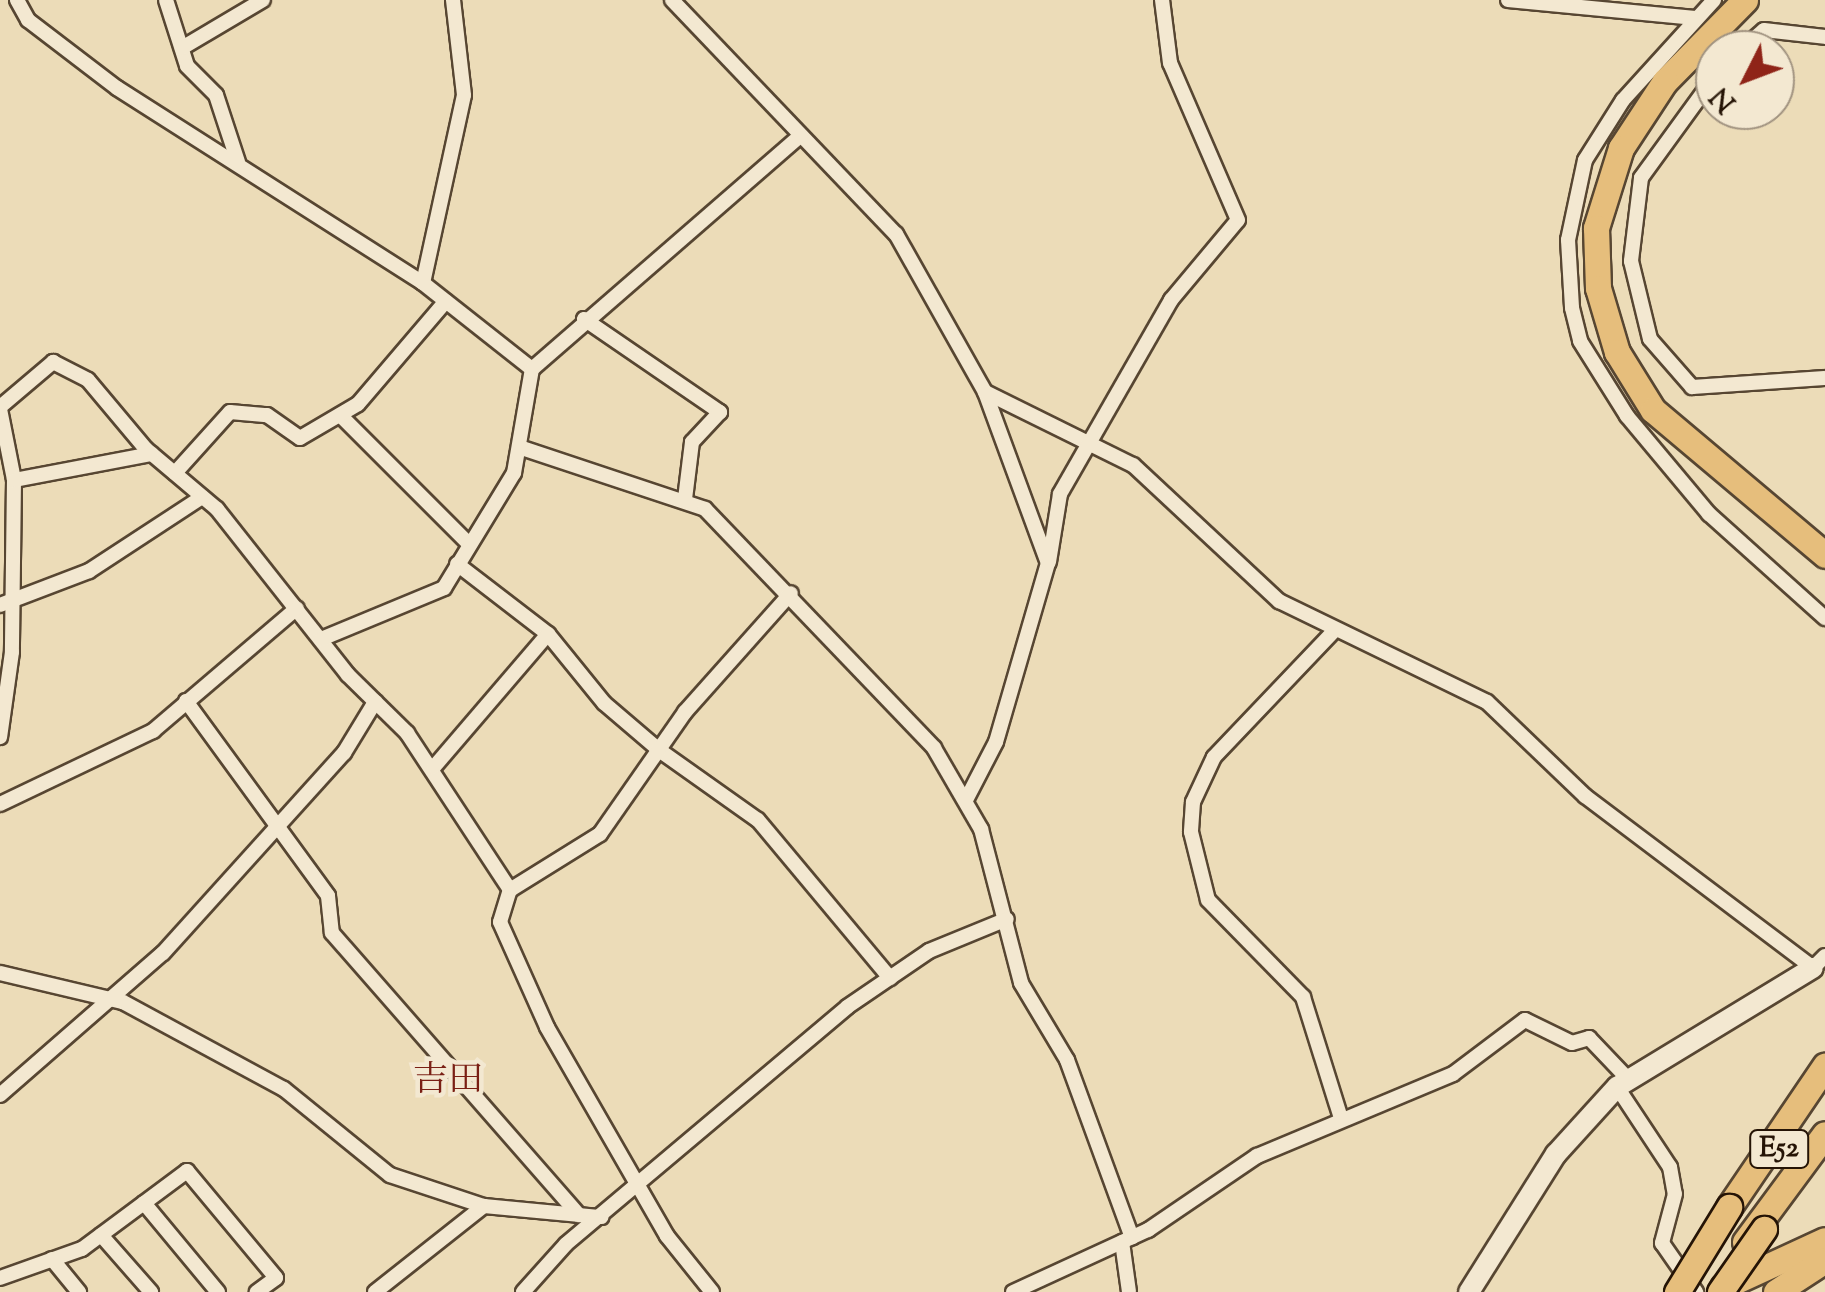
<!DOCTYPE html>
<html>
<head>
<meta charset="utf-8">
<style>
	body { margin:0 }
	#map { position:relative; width:1825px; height:1292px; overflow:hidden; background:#ecdcb8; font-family:"Sorts Mill Goudy","Noto Serif JP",serif }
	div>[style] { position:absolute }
	.roads { filter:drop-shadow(2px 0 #574632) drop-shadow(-2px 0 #574632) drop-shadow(0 2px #574632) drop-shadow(0 -2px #574632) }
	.street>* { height:14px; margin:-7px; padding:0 7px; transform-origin:7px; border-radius:7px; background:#f3e8d1 }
	.secondary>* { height:20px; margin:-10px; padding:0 10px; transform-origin:10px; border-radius:10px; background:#f3e8d1 }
	.highway>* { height:25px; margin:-12.5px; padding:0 12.5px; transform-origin:12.5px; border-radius:12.5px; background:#e6be7c }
	.bridges { filter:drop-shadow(2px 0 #251406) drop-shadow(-2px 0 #251406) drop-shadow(0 2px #251406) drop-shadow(0 -2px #251406) }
	.highway-bridge>* { height:25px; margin:-12.5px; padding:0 12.5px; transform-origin:12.5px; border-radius:12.5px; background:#e6be7c }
	span { translate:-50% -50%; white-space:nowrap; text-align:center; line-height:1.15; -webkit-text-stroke:9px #f3e8d1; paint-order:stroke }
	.shield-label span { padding:2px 8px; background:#f3e8d1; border:2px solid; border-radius:8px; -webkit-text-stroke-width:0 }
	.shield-label { font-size:28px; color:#251406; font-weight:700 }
	.quarter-label { font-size:35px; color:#7a1f14 }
	.north { position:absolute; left:1695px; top:30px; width:100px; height:100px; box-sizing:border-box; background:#f3e8d1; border:2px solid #a19380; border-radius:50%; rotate:228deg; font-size:28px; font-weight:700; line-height:40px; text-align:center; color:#251406 }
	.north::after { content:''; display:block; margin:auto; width:35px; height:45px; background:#8f2418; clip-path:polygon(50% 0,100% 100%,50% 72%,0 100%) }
</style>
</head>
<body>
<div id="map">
	<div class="roads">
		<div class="street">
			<i style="left:17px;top:0;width:23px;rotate:61deg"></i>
			<i style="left:28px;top:20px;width:112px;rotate:37.4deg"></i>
			<i style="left:117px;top:88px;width:363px;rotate:32.5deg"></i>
			<i style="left:423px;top:283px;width:139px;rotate:38.3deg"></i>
			<i style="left:166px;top:0;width:69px;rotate:72.3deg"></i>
			<i style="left:187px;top:66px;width:41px;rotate:45deg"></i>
			<i style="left:216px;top:95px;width:71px;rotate:71.8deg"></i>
			<i style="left:672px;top:0;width:324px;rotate:46.3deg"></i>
			<i style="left:896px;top:234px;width:181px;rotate:60.6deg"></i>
			<i style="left:985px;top:392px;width:182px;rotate:69.8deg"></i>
			<i style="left:1048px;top:563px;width:186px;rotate:106.2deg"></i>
			<i style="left:996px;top:742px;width:63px;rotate:117.4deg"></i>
			<i style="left:1508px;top:0;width:188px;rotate:5.5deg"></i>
			<i style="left:1714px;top:0;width:135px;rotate:132.3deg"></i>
			<i style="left:1623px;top:100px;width:71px;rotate:122.3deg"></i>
			<i style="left:1585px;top:160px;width:82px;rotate:102deg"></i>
			<i style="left:1568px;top:240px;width:68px;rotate:86.6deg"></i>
			<i style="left:1572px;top:308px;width:34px;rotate:76deg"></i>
			<i style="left:1580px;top:341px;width:89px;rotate:57.9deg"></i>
			<i style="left:1627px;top:416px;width:128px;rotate:50.1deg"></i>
			<i style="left:1709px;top:514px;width:156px;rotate:41.9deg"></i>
			<i style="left:182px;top:48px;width:94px;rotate:-30.7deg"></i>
			<i style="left:1741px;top:50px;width:30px;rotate:-41deg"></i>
			<i style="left:1764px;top:30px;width:61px;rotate:6.5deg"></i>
			<i style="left:1715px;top:76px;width:126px;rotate:126deg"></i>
			<i style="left:1641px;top:178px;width:84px;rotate:96.9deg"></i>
			<i style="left:1631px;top:261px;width:80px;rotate:76.3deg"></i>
			<i style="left:1650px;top:339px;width:64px;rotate:48.8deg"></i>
			<i style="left:1692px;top:387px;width:133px;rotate:-3.9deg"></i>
			<i style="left:423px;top:283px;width:192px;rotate:-77.7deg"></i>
			<i style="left:464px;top:95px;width:96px;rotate:-96.6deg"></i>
			<i style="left:584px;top:319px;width:165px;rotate:34.4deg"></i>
			<i style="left:720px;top:412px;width:41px;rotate:133deg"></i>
			<i style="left:692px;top:442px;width:57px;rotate:97deg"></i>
			<i style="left:985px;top:392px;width:165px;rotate:26.3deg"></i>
			<i style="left:1133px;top:465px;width:200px;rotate:43deg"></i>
			<i style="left:1279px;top:601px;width:231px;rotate:25.9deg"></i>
			<i style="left:1487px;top:702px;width:136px;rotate:43.8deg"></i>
			<i style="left:1585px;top:796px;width:286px;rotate:37deg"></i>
			<i style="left:1813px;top:968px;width:17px;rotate:-45deg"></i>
			<i style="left:0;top:407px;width:70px;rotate:-40.3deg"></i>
			<i style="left:53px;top:362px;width:39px;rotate:27deg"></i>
			<i style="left:88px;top:380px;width:90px;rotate:50deg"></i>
			<i style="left:146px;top:449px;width:93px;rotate:40.2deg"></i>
			<i style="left:217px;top:509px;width:211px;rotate:51.7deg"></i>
			<i style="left:348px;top:675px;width:83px;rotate:44.5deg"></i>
			<i style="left:407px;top:733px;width:188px;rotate:56.7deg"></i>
			<i style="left:0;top:409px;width:72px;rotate:78.8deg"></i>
			<i style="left:14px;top:480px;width:172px;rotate:90.7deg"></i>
			<i style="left:12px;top:652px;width:86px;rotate:98deg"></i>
			<i style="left:340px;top:415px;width:180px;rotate:45deg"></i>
			<i style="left:522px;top:448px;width:193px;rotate:18.4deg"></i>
			<i style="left:705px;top:509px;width:331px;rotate:46.2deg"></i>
			<i style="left:934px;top:748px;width:94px;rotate:59.9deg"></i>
			<i style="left:981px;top:829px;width:159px;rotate:75.4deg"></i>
			<i style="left:1021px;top:983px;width:90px;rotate:59.1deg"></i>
			<i style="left:1067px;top:1060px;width:189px;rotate:69.9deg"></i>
			<i style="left:175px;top:473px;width:82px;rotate:-48deg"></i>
			<i style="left:230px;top:412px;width:37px;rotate:5deg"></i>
			<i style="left:267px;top:415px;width:40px;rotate:34.9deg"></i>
			<i style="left:300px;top:438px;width:67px;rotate:-30.4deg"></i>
			<i style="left:358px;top:404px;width:135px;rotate:-49.5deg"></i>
			<i style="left:14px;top:480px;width:140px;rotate:-10.7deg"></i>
			<i style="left:1049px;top:562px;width:69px;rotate:-80.8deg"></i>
			<i style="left:1060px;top:494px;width:224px;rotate:-60.2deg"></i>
			<i style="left:1171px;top:300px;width:104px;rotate:-50.1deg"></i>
			<i style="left:1238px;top:220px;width:171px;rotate:-113.4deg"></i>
			<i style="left:1170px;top:63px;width:64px;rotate:-97.2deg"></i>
			<i style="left:457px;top:564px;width:115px;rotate:37.6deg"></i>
			<i style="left:548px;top:634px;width:89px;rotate:50.9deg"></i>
			<i style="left:604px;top:703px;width:72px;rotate:40.5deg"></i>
			<i style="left:659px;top:750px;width:121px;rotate:35.3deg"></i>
			<i style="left:758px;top:820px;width:206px;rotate:50.1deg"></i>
			<i style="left:0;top:605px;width:95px;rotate:-20.9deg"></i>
			<i style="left:89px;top:571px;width:135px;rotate:-33.2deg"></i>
			<i style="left:1334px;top:631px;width:174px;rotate:133.6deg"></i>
			<i style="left:1214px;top:757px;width:50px;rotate:115deg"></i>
			<i style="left:1193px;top:802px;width:30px;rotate:94deg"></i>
			<i style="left:1191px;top:832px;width:70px;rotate:76deg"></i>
			<i style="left:1208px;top:900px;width:136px;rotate:45.6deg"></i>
			<i style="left:1303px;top:997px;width:124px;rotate:72.6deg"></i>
			<i style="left:321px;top:639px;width:133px;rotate:-22.5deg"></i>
			<i style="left:444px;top:588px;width:135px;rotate:-58.7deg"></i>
			<i style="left:514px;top:473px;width:106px;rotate:-80.2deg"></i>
			<i style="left:532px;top:369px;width:355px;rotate:-41deg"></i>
			<i style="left:186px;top:701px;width:241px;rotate:53.9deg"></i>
			<i style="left:328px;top:896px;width:37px;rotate:84deg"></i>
			<i style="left:332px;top:933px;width:375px;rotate:48.8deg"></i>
			<i style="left:434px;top:767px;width:175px;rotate:-49.4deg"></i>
			<i style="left:0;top:804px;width:170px;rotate:-25.5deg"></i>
			<i style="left:153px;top:731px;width:189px;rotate:-40.5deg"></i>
			<i style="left:0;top:973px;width:126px;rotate:13.3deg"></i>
			<i style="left:123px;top:1002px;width:183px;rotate:28.4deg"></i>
			<i style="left:284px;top:1089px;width:136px;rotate:39.1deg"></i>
			<i style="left:390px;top:1175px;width:99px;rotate:18.3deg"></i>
			<i style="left:484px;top:1206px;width:118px;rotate:5.4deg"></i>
			<i style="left:1617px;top:1087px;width:96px;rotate:56.5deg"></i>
			<i style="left:1670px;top:1167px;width:27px;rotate:80deg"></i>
			<i style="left:1675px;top:1194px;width:51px;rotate:104.9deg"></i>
			<i style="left:1662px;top:1243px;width:60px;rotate:55.2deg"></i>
			<i style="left:0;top:1095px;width:216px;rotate:-41.1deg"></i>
			<i style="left:163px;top:953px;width:270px;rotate:-47.9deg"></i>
			<i style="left:344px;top:753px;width:60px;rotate:-58.7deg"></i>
			<i style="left:144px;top:1203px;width:116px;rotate:50.3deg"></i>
			<i style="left:101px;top:1235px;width:76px;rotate:48.7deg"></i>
			<i style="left:1122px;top:1242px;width:50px;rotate:82deg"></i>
			<i style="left:52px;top:1259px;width:43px;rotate:50.7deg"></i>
			<i style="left:0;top:1278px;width:87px;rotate:-19.5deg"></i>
			<i style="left:82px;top:1249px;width:131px;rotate:-36.6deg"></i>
			<i style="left:187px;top:1171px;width:139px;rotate:50.2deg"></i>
			<i style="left:276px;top:1278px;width:24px;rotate:144deg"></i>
			<i style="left:375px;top:1292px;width:139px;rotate:-38.3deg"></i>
			<i style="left:523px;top:1292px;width:64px;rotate:-48.1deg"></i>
			<i style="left:566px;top:1244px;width:368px;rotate:-40.1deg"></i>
			<i style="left:847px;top:1007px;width:99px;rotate:-34.3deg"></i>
			<i style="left:929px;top:951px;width:84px;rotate:-22.3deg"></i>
			<i style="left:712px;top:1292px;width:72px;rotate:-128.8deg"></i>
			<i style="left:667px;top:1236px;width:241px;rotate:-119.9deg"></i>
			<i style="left:547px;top:1027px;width:115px;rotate:-114.1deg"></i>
			<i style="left:500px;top:922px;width:34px;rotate:-73deg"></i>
			<i style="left:510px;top:890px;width:106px;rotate:-31.9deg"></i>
			<i style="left:600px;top:834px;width:149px;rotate:-55.1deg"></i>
			<i style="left:685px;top:712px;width:159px;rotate:-48.3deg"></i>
			<i style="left:1013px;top:1292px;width:149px;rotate:-24.7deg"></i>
			<i style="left:1148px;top:1230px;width:132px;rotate:-34.2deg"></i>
			<i style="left:1257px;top:1156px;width:212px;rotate:-22.7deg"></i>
			<i style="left:1453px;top:1074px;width:90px;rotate:-36.9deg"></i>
			<i style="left:1525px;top:1020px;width:52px;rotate:26.1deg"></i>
			<i style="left:1572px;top:1043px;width:18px;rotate:-16deg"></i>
			<i style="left:1589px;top:1038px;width:57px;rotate:46.4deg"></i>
		</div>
		<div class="secondary">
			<i style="left:1469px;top:1292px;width:163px;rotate:-57.8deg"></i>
			<i style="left:1556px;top:1154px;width:91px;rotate:-47.7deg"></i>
			<i style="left:1617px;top:1087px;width:229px;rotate:-31.3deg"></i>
		</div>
		<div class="highway">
			<i style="left:1745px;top:0;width:114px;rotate:134.6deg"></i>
			<i style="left:1665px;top:81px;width:80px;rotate:123.3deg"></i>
			<i style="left:1621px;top:148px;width:84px;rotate:107.4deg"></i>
			<i style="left:1596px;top:228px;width:60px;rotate:88.1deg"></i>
			<i style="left:1598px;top:288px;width:67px;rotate:73.5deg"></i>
			<i style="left:1617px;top:352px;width:68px;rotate:58.2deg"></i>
			<i style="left:1653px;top:410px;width:225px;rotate:40.1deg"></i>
			<i style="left:1729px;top:1207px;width:171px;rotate:-55.8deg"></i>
			<i style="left:1745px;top:1242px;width:134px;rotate:-53.5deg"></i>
			<i style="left:1723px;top:1287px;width:112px;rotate:-24.7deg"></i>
			<i style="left:1776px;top:1292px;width:59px;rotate:-33.1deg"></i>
		</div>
	</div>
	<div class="bridges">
		<div class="highway-bridge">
			<i style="left:1677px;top:1292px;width:100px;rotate:-58.5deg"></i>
			<i style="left:1720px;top:1292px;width:77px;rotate:-55.1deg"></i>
		</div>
	</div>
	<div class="shield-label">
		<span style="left:1779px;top:1149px">E52</span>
	</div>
	<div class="quarter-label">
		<span style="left:448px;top:1082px">吉田</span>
	</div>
	<div class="north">N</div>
</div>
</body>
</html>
